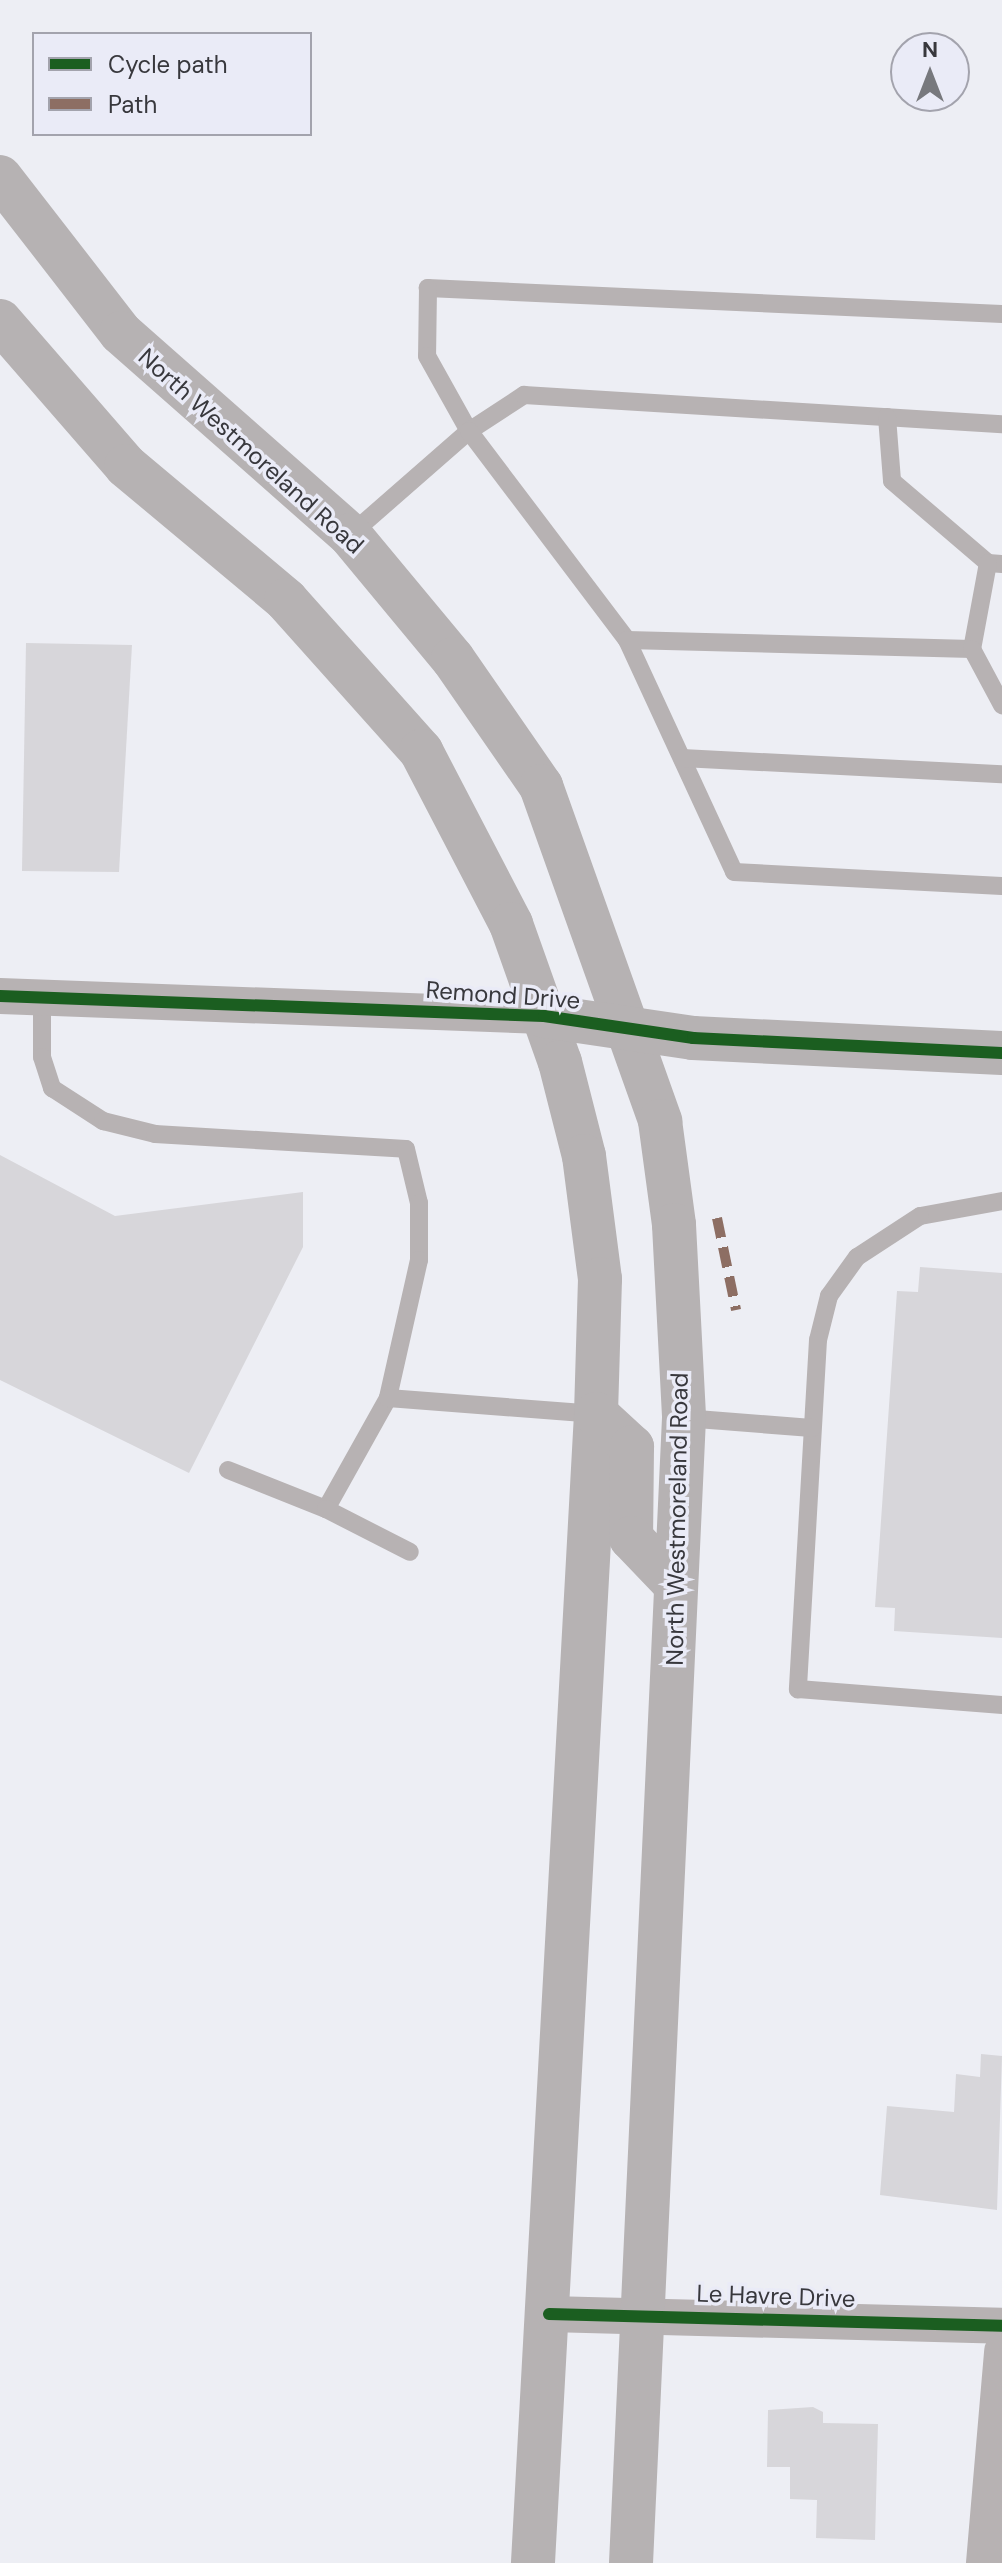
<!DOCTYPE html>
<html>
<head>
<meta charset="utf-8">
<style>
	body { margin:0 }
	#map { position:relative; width:1002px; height:2563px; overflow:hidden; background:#edeef4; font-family:"DM Sans",sans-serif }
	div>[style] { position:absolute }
	.building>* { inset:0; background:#d7d6da }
	.lane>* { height:18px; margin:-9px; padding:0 9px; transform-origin:9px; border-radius:9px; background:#b7b2b3 }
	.street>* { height:36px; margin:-18px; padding:0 18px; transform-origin:18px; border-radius:18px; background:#b7b2b3 }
	.secondary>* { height:44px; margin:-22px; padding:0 22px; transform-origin:22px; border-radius:22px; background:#b6b2b3 }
	.quiet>* { height:10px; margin-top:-5px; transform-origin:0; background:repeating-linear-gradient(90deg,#8d6e63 0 20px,transparent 0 30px) }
	.cycleway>* { height:12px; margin:-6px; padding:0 6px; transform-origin:6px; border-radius:6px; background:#1b5e20 }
	span { translate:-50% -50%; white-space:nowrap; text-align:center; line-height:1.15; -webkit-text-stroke:7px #eaebf7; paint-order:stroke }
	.street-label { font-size:24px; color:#38383d }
	.legend { position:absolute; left:32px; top:32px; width:280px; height:104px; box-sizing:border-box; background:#eaebf7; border:2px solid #a3a3ad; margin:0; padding:10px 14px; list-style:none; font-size:24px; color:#38383d }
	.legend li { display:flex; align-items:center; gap:16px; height:40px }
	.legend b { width:40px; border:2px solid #a3a3ad }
	.north { position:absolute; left:890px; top:32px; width:80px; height:80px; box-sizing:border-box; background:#eaebf7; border:2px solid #a3a3ad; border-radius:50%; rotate:0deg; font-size:22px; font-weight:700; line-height:32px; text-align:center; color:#38383d }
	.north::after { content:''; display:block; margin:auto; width:28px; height:36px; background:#77787d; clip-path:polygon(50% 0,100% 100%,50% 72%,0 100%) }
</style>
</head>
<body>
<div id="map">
	<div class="building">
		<i style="clip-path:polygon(26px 643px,132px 645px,119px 872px,22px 871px)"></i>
		<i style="clip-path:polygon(0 1155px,115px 1216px,303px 1192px,303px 1247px,189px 1473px,0 1380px)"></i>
		<i style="clip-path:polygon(920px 1267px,1002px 1273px,1002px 1638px,894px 1631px,895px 1608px,875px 1607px,897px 1291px,918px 1292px)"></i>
		<i style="clip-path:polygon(981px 2054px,1002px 2056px,997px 2210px,880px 2195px,887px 2106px,954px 2112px,956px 2074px,980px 2077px)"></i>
		<i style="clip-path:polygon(813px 2407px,823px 2412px,823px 2423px,878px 2424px,875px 2540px,816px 2538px,817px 2500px,790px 2499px,790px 2467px,767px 2467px,768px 2410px)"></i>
	</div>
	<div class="lane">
		<i style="left:1002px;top:314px;width:575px;rotate:-177.41deg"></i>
		<i style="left:428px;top:288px;width:68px;rotate:90.8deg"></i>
		<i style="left:427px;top:356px;width:86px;rotate:60.8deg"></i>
		<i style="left:469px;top:431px;width:66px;rotate:-33.2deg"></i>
		<i style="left:524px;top:395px;width:479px;rotate:3.5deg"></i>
		<i style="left:887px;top:417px;width:64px;rotate:85.5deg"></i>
		<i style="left:892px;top:481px;width:126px;rotate:40.5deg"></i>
		<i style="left:350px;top:535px;width:158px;rotate:-41.2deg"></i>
		<i style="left:469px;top:431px;width:262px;rotate:52.9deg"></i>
		<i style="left:627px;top:640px;width:345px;rotate:1.5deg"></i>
		<i style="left:1002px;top:564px;width:14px;rotate:-176deg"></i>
		<i style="left:988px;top:563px;width:87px;rotate:100.5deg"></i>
		<i style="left:972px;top:649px;width:64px;rotate:61.8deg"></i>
		<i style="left:627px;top:640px;width:255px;rotate:65.2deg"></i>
		<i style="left:734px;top:872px;width:268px;rotate:3deg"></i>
		<i style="left:682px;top:758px;width:320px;rotate:2.9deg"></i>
		<i style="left:42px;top:999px;width:58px;rotate:90deg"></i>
		<i style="left:42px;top:1057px;width:33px;rotate:72deg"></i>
		<i style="left:52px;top:1088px;width:61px;rotate:32.9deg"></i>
		<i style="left:103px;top:1121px;width:54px;rotate:14deg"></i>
		<i style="left:155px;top:1134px;width:251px;rotate:3.4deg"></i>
		<i style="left:406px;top:1149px;width:56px;rotate:76.5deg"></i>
		<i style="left:419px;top:1203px;width:57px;rotate:90deg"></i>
		<i style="left:419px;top:1260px;width:141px;rotate:102.7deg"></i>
		<i style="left:1002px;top:1201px;width:83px;rotate:169.6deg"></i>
		<i style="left:920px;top:1216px;width:75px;rotate:146.9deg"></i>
		<i style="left:857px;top:1257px;width:48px;rotate:125.7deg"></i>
		<i style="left:829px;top:1296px;width:45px;rotate:104deg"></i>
		<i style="left:818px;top:1340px;width:350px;rotate:93.3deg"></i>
		<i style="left:798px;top:1689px;width:205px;rotate:4.5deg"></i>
		<i style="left:684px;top:1418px;width:128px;rotate:4.5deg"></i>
		<i style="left:228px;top:1470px;width:105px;rotate:21.7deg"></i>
		<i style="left:326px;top:1509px;width:127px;rotate:-60.8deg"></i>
		<i style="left:388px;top:1398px;width:209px;rotate:4.4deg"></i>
		<i style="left:326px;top:1509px;width:94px;rotate:27.1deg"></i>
	</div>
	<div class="street">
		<i style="left:0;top:996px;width:544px;rotate:2.11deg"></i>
		<i style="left:549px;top:2314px;width:453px;rotate:1.5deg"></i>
		<i style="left:984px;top:2563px;width:213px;rotate:-85.1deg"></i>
	</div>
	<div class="secondary">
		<i style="left:0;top:177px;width:197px;rotate:52.2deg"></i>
		<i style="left:121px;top:333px;width:305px;rotate:41.4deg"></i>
		<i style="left:350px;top:535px;width:161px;rotate:50.3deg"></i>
		<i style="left:453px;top:659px;width:155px;rotate:55.3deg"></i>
		<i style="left:541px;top:786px;width:356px;rotate:70.4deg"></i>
		<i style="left:660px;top:1121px;width:105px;rotate:82.3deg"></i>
		<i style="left:674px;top:1225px;width:193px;rotate:87deg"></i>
		<i style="left:684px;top:1418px;width:1146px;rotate:92.65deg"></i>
		<i style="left:0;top:321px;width:192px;rotate:49deg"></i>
		<i style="left:126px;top:466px;width:209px;rotate:39.9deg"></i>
		<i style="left:286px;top:600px;width:203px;rotate:48.2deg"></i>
		<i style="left:421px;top:751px;width:195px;rotate:62.5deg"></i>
		<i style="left:511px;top:924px;width:146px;rotate:70.5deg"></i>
		<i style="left:560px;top:1062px;width:97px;rotate:75.7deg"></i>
		<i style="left:584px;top:1156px;width:124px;rotate:82.6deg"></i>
		<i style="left:600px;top:1279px;width:135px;rotate:91.7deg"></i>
		<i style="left:596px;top:1414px;width:1151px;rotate:93.14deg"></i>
		<i style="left:544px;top:1016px;width:151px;rotate:8.4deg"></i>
		<i style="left:693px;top:1038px;width:309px;rotate:2.8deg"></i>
		<i style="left:596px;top:1414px;width:49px;rotate:42.5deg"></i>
		<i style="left:632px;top:1447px;width:91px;rotate:90.6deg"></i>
		<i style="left:631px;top:1538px;width:65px;rotate:46.2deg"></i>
	</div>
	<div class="quiet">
		<i style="left:717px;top:1218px;width:94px;rotate:78.3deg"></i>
	</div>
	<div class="cycleway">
		<i style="left:0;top:996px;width:544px;rotate:2.11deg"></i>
		<i style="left:544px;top:1016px;width:151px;rotate:8.4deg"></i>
		<i style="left:693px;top:1038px;width:309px;rotate:2.8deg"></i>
		<i style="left:549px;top:2314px;width:453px;rotate:1.5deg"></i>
	</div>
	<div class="street-label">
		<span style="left:251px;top:451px;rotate:42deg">North Westmoreland Road</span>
		<span style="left:503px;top:995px;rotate:4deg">Remond Drive</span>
		<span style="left:677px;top:1519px;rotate:-89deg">North Westmoreland Road</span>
		<span style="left:776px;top:2296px;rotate:2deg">Le Havre Drive</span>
	</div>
	<ul class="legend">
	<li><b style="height:10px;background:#1b5e20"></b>Cycle path</li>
	<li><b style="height:10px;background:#8d6e63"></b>Path</li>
	</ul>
	<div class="north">N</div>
</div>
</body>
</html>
